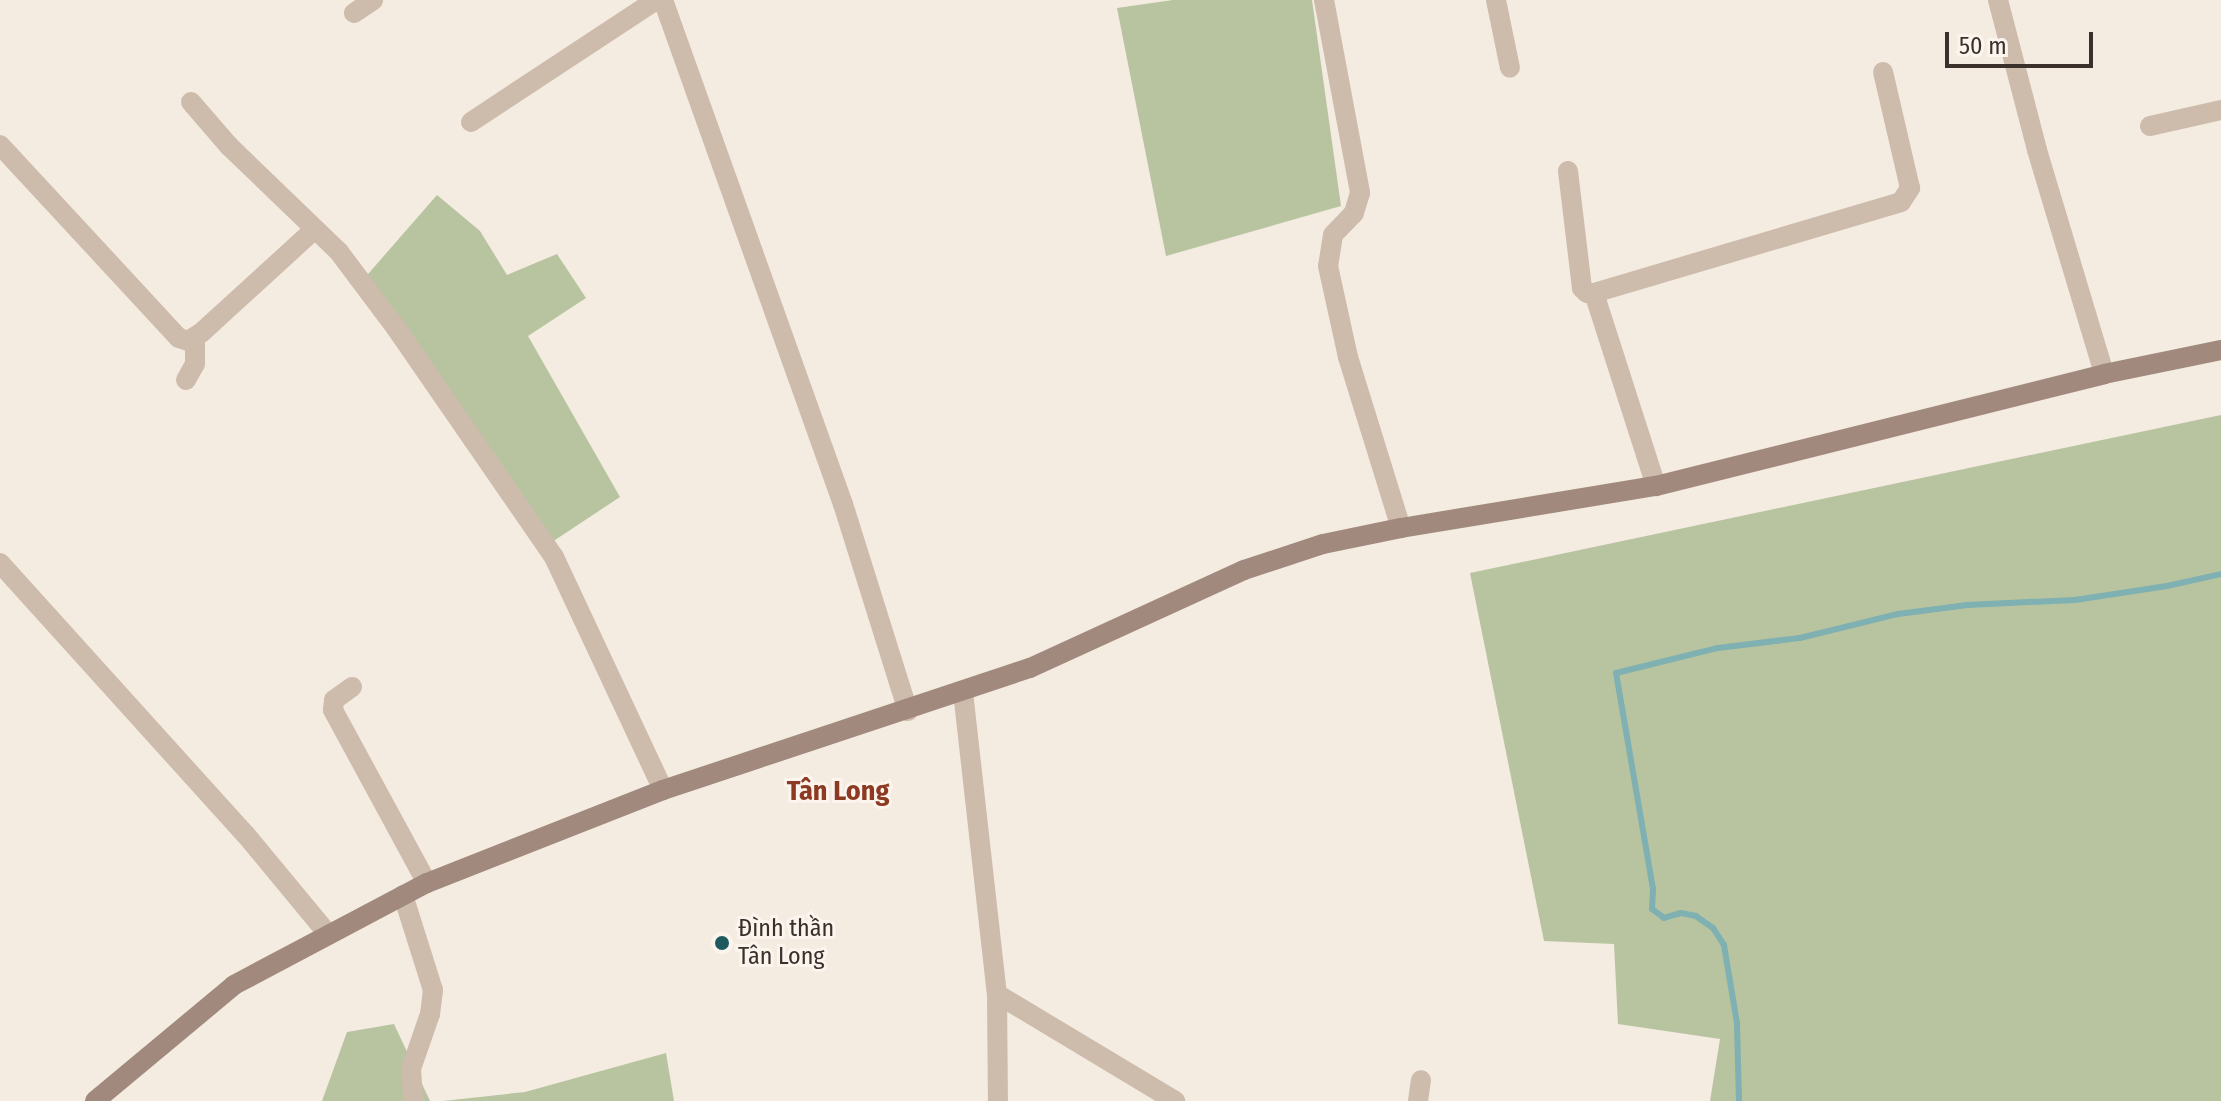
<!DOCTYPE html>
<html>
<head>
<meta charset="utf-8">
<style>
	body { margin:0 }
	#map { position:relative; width:2221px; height:1101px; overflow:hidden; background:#f4ebe1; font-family:"Fira Sans Condensed",sans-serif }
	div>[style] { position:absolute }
	.green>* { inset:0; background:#b8c4a0 }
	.stream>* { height:6px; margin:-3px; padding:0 3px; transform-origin:3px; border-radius:3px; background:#7fb0b2 }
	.street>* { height:20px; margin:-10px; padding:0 10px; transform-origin:10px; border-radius:10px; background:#cdbbac }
	.secondary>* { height:20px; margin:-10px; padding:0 10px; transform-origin:10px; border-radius:10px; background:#a18a7d }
	.dots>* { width:22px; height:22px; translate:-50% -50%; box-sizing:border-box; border:4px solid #fbf5ee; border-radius:50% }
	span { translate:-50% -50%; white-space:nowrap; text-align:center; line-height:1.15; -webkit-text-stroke:6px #fbf5ee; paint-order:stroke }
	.poi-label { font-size:24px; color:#3b302b }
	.left { translate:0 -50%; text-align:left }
	.quarter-label { font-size:28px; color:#8c3b22; font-weight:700 }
	.scale { position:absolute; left:1945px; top:32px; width:148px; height:36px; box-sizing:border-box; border:4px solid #3b302b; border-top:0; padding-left:10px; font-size:24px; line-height:28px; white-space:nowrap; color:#3b302b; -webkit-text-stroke:6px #fbf5ee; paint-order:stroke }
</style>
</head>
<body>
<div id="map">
	<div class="green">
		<i style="clip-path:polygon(1173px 0,1312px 0,1341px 206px,1166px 256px,1117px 8px)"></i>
		<i style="clip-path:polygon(437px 195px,480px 231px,507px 275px,557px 254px,586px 298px,528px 336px,620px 497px,552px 542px,362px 281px)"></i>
		<i style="clip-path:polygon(2221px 415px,2221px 1101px,1710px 1101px,1720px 1039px,1618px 1024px,1614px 944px,1544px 941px,1470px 573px)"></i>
		<i style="clip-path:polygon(394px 1024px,430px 1101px,322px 1101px,347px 1032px)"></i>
		<i style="clip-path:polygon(666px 1053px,674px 1101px,443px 1101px,525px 1092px)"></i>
	</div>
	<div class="stream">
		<i style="left:1739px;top:1101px;width:78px;rotate:-91.5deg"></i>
		<i style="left:1737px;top:1023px;width:79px;rotate:-99.5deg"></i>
		<i style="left:1724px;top:945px;width:20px;rotate:-123deg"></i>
		<i style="left:1713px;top:928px;width:21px;rotate:-145deg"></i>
		<i style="left:1696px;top:916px;width:15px;rotate:-169deg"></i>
		<i style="left:1681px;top:913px;width:18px;rotate:164deg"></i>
		<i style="left:1664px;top:918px;width:15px;rotate:-143deg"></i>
		<i style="left:1652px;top:909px;width:20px;rotate:-87deg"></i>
		<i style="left:1653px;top:889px;width:219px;rotate:-99.7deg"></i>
		<i style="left:1616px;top:673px;width:105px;rotate:-13.8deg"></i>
		<i style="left:1718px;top:648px;width:83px;rotate:-7deg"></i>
		<i style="left:1800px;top:638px;width:101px;rotate:-13.8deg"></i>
		<i style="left:1898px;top:614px;width:70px;rotate:-7.4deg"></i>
		<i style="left:1967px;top:605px;width:108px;rotate:-2.7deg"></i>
		<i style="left:2075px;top:600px;width:93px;rotate:-8.7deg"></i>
		<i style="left:2167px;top:586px;width:55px;rotate:-12.5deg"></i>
	</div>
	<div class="street">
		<i style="left:663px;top:0;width:535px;rotate:70.35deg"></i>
		<i style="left:843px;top:504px;width:217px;rotate:72.6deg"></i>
		<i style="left:1324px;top:0;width:196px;rotate:79.4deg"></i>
		<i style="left:1360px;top:193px;width:21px;rotate:107deg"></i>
		<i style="left:1354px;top:213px;width:30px;rotate:134deg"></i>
		<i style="left:1333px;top:235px;width:31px;rotate:99deg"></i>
		<i style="left:1328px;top:266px;width:93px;rotate:77.6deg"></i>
		<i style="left:1348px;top:357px;width:179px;rotate:72.8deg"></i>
		<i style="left:1496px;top:0;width:69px;rotate:78.4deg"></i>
		<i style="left:1998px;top:0;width:155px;rotate:75.4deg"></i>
		<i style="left:2037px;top:150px;width:234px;rotate:73.3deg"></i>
		<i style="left:354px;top:13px;width:23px;rotate:-34deg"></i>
		<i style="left:191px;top:102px;width:58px;rotate:49.2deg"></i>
		<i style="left:229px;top:146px;width:153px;rotate:43.9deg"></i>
		<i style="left:339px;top:252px;width:95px;rotate:53.1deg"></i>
		<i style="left:396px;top:328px;width:278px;rotate:55.4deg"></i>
		<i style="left:554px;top:557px;width:257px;rotate:64.9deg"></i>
		<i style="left:471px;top:122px;width:222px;rotate:-33.4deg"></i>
		<i style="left:2150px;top:126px;width:73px;rotate:-12.7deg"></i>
		<i style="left:0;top:145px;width:263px;rotate:47.2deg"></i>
		<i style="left:179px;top:338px;width:9px;rotate:18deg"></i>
		<i style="left:188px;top:341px;width:15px;rotate:-32deg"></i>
		<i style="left:201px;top:333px;width:154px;rotate:-42.4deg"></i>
		<i style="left:1568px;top:171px;width:118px;rotate:83.2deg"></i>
		<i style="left:1582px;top:288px;width:7px;rotate:45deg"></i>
		<i style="left:1587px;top:293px;width:7px"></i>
		<i style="left:1594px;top:293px;width:203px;rotate:72.2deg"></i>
		<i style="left:1594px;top:293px;width:320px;rotate:-16.5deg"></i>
		<i style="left:1901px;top:202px;width:17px;rotate:-57deg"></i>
		<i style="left:1910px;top:188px;width:119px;rotate:-103.1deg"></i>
		<i style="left:186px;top:380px;width:18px;rotate:-61deg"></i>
		<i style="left:195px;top:364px;width:27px;rotate:-90deg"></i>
		<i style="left:0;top:563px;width:367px;rotate:47.9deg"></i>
		<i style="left:246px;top:835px;width:129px;rotate:50.4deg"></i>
		<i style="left:352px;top:687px;width:22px;rotate:144deg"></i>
		<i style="left:334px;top:700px;width:10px;rotate:96deg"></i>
		<i style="left:333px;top:710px;width:197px;rotate:61.5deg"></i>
		<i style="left:963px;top:692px;width:304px;rotate:83.6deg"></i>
		<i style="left:997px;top:994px;width:107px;rotate:89.5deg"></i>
		<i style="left:403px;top:895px;width:100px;rotate:72.5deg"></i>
		<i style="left:433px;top:990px;width:24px;rotate:97deg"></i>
		<i style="left:430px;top:1014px;width:58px;rotate:109.1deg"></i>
		<i style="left:411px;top:1069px;width:32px;rotate:86deg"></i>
		<i style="left:997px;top:994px;width:208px;rotate:31deg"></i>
		<i style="left:1418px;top:1101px;width:21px;rotate:-82deg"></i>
	</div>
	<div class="secondary">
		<i style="left:95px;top:1101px;width:181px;rotate:-39.8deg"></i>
		<i style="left:234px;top:985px;width:218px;rotate:-27.9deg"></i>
		<i style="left:427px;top:883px;width:254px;rotate:-21.5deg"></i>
		<i style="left:663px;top:790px;width:387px;rotate:-18.4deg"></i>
		<i style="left:1030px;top:668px;width:235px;rotate:-24.6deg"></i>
		<i style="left:1244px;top:570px;width:83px;rotate:-18.2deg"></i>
		<i style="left:1323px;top:544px;width:80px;rotate:-11.6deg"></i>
		<i style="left:1401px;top:528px;width:258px;rotate:-9.4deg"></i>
		<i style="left:1656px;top:486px;width:462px;rotate:-14deg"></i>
		<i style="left:2104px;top:374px;width:119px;rotate:-11.6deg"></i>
	</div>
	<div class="dots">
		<i style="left:722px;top:943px;background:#1f5a5e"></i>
	</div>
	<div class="poi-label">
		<span class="left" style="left:738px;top:943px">Đình thần<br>Tân Long</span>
	</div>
	<div class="quarter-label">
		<span style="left:838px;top:791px">Tân Long</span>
	</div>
	<div class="scale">50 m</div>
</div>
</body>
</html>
